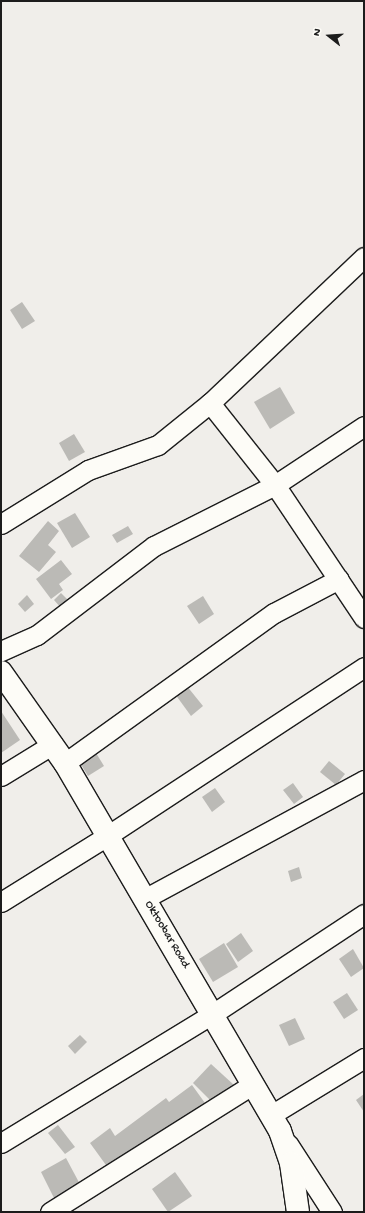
<!DOCTYPE html>
<html>
<head>
<meta charset="utf-8">
<style>
	body { margin:0 }
	#map { position:relative; width:365px; height:1213px; overflow:hidden; background:#f0eeea; font-family:"Gochi Hand",sans-serif }
	div>[style] { position:absolute }
	.building>* { inset:0; background:#bbbab6 }
	.roads { filter:drop-shadow(1px 0 #1c1c1c) drop-shadow(-1px 0 #1c1c1c) drop-shadow(0 1px #1c1c1c) drop-shadow(0 -1px #1c1c1c) }
	.street>* { height:19px; margin:-9.5px; padding:0 9.5px; transform-origin:9.5px; border-radius:9.5px; background:#fdfcf7 }
	.secondary>* { height:22px; margin:-11px; padding:0 11px; transform-origin:11px; border-radius:11px; background:#fdfcf7 }
	span { translate:-50% -50%; white-space:nowrap; text-align:center; line-height:1.15; -webkit-text-stroke:3.5px #fdfcf7; paint-order:stroke }
	.street-label { font-size:12px; color:#1c1c1c }
	.frame { position:absolute; inset:0; border:2px solid #1c1c1c; pointer-events:none }
	.north { position:absolute; left:309px; top:16px; width:40px; height:40px; -webkit-text-stroke:3px #fdfcf7; paint-order:stroke; rotate:287deg; font-size:11px; font-weight:700; line-height:16px; text-align:center; color:#1c1c1c }
	.north::after { content:''; display:block; margin:auto; width:14px; height:18px; background:#1c1c1c; clip-path:polygon(50% 0,100% 100%,50% 72%,0 100%) }
</style>
</head>
<body>
<div id="map">
	<div class="building">
		<i style="clip-path:polygon(22px 302px,35px 321px,22px 329px,10px 310px)"></i>
		<i style="clip-path:polygon(280px 387px,295px 413px,270px 429px,254px 402px)"></i>
		<i style="clip-path:polygon(74px 434px,85px 452px,69px 461px,59px 443px)"></i>
		<i style="clip-path:polygon(75px 513px,90px 537px,72px 548px,57px 523px)"></i>
		<i style="clip-path:polygon(48px 521px,59px 531px,48px 545px,56px 552px,39px 572px,19px 556px)"></i>
		<i style="clip-path:polygon(128px 526px,133px 534px,117px 543px,112px 535px)"></i>
		<i style="clip-path:polygon(61px 560px,72px 574px,59px 584px,63px 590px,51px 599px,36px 579px)"></i>
		<i style="clip-path:polygon(61px 593px,69px 601px,61px 608px,54px 600px)"></i>
		<i style="clip-path:polygon(27px 595px,34px 604px,25px 612px,18px 604px)"></i>
		<i style="clip-path:polygon(203px 596px,214px 614px,199px 624px,187px 606px)"></i>
		<i style="clip-path:polygon(186px 685px,203px 706px,191px 716px,175px 694px)"></i>
		<i style="clip-path:polygon(1px 711px,20px 740px,1px 753px)"></i>
		<i style="clip-path:polygon(93px 748px,104px 766px,88px 776px,77px 758px)"></i>
		<i style="clip-path:polygon(329px 761px,345px 774px,336px 785px,320px 772px)"></i>
		<i style="clip-path:polygon(293px 783px,303px 797px,294px 804px,283px 790px)"></i>
		<i style="clip-path:polygon(215px 788px,225px 802px,212px 812px,202px 797px)"></i>
		<i style="clip-path:polygon(299px 867px,302px 878px,291px 882px,288px 871px)"></i>
		<i style="clip-path:polygon(241px 933px,253px 951px,238px 962px,226px 944px)"></i>
		<i style="clip-path:polygon(224px 943px,238px 967px,213px 982px,199px 959px)"></i>
		<i style="clip-path:polygon(353px 949px,364px 968px,351px 977px,339px 959px)"></i>
		<i style="clip-path:polygon(347px 993px,358px 1010px,344px 1019px,333px 1002px)"></i>
		<i style="clip-path:polygon(295px 1018px,305px 1039px,289px 1046px,279px 1025px)"></i>
		<i style="clip-path:polygon(80px 1035px,87px 1042px,75px 1054px,68px 1046px)"></i>
		<i style="clip-path:polygon(211px 1064px,234px 1085px,215px 1105px,193px 1083px)"></i>
		<i style="clip-path:polygon(192px 1085px,205px 1103px,111px 1172px,90px 1143px,110px 1128px,115px 1136px,166px 1098px,169px 1102px)"></i>
		<i style="clip-path:polygon(364px 1094px,364px 1112px,356px 1100px)"></i>
		<i style="clip-path:polygon(58px 1125px,75px 1147px,65px 1154px,48px 1133px)"></i>
		<i style="clip-path:polygon(66px 1158px,82px 1188px,56px 1202px,41px 1172px)"></i>
		<i style="clip-path:polygon(175px 1172px,192px 1196px,168px 1212px,152px 1189px)"></i>
	</div>
	<div class="roads">
		<div class="street">
			<i style="left:210px;top:403px;width:105px;rotate:51.6deg"></i>
			<i style="left:275px;top:485px;width:160px;rotate:56.2deg"></i>
			<i style="left:1px;top:524px;width:102px;rotate:-31.8deg"></i>
			<i style="left:88px;top:470px;width:74px;rotate:-19.7deg"></i>
			<i style="left:158px;top:445px;width:67px;rotate:-38.9deg"></i>
			<i style="left:210px;top:403px;width:212px;rotate:-43.5deg"></i>
			<i style="left:1px;top:651px;width:39px;rotate:-24deg"></i>
			<i style="left:37px;top:635px;width:147px;rotate:-37.3deg"></i>
			<i style="left:154px;top:546px;width:136px;rotate:-26.8deg"></i>
			<i style="left:275px;top:485px;width:107px;rotate:-33.5deg"></i>
			<i style="left:65px;top:763px;width:257px;rotate:-35.7deg"></i>
			<i style="left:274px;top:613px;width:73px;rotate:-27.6deg"></i>
			<i style="left:1px;top:776px;width:61px;rotate:-31.6deg"></i>
			<i style="left:144px;top:899px;width:250px;rotate:-28.4deg"></i>
			<i style="left:1px;top:902px;width:125px;rotate:-31.9deg"></i>
			<i style="left:107px;top:836px;width:308px;rotate:-33.3deg"></i>
			<i style="left:271px;top:1115px;width:109px;rotate:-31.5deg"></i>
			<i style="left:1px;top:1143px;width:250px;rotate:-31.4deg"></i>
			<i style="left:214px;top:1013px;width:180px;rotate:-33.4deg"></i>
			<i style="left:288px;top:1144px;width:81px;rotate:57.1deg"></i>
			<i style="left:50px;top:1212px;width:240px;rotate:-32.2deg"></i>
		</div>
		<div class="secondary">
			<i style="left:1px;top:672px;width:111px;rotate:54.9deg"></i>
			<i style="left:65px;top:763px;width:426px;rotate:59.7deg"></i>
			<i style="left:280px;top:1131px;width:34px;rotate:71deg"></i>
			<i style="left:291px;top:1163px;width:49px;rotate:81.9deg"></i>
		</div>
	</div>
	<div class="street-label">
		<span style="left:166px;top:935px;rotate:59deg">Oktoobar Road</span>
	</div>
	<div class="frame"></div>
	<div class="north">N</div>
</div>
</body>
</html>
